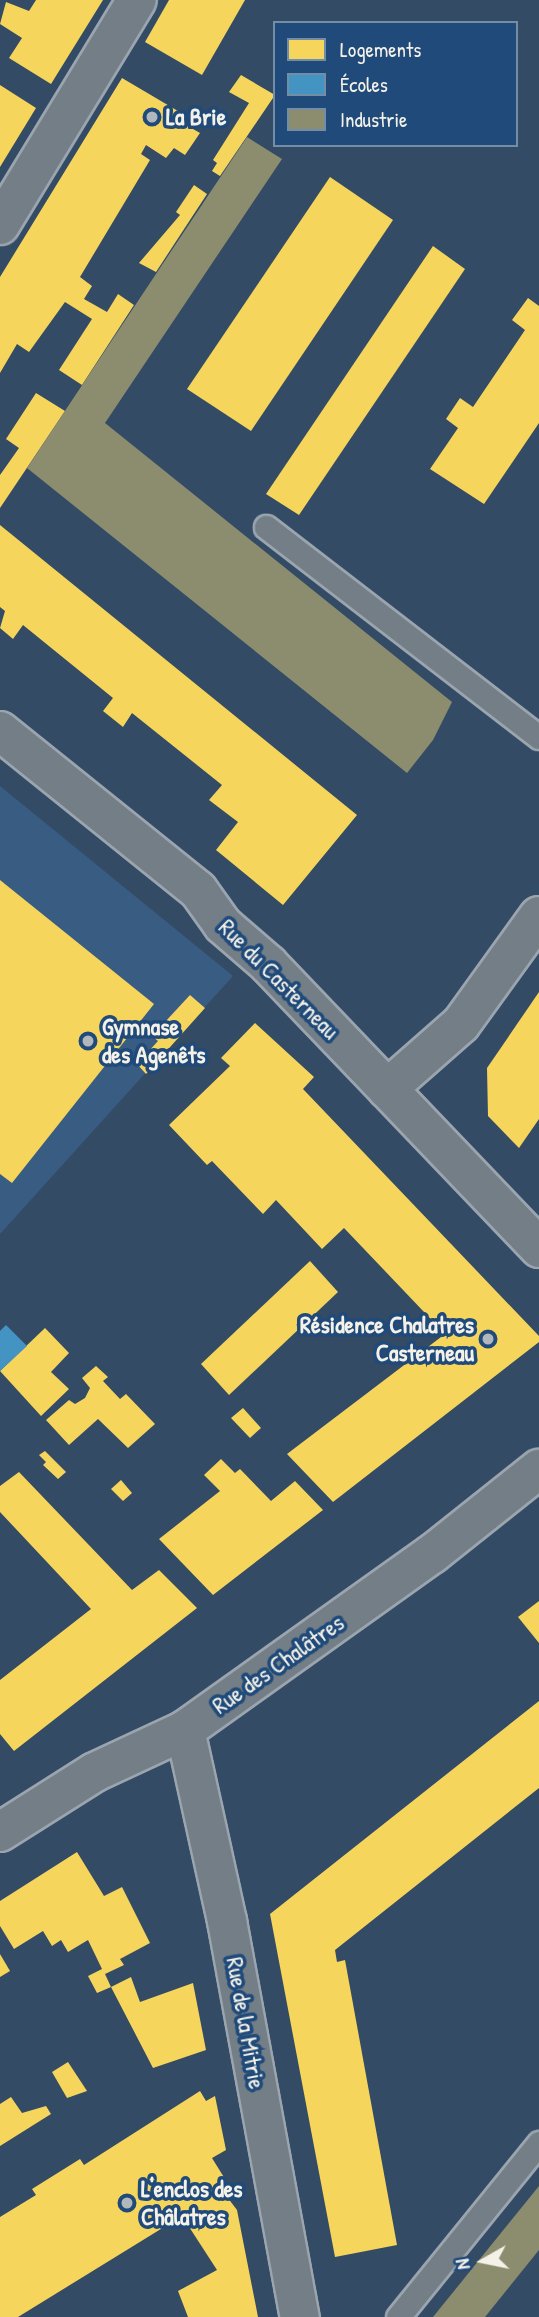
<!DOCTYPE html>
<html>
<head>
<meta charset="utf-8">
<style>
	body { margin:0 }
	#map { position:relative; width:539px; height:2317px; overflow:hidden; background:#344b65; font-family:"Patrick Hand",sans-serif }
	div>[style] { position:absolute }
	.green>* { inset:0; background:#395c83 }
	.homes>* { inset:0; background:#f6d55c }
	.schools>* { inset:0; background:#4393c3 }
	.industry>* { inset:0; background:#8c8c6e }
	.roads { filter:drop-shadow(2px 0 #9ba5af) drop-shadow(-2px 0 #9ba5af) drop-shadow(0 2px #9ba5af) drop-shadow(0 -2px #9ba5af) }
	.service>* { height:23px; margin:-11.5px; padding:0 11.5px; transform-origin:11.5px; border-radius:11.5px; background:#737e87 }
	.minor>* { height:38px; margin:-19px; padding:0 19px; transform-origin:19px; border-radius:19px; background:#737e87 }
	.dots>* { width:19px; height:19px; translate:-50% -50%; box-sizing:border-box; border:4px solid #1f4a7a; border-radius:50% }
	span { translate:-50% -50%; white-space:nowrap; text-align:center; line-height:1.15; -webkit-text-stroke:7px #1f4a7a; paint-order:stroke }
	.poi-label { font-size:24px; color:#f4f1e8; font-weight:700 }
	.left { translate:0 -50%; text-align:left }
	.right { translate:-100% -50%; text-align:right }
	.street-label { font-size:24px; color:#f4f1e8 }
	.legend { position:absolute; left:273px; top:21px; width:245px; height:126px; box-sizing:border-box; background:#1f4a7a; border:2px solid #748da6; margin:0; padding:9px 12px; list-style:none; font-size:21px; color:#f4f1e8 }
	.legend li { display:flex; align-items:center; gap:14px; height:35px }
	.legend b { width:35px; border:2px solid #748da6 }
	.north { position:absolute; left:448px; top:2226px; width:70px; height:70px; -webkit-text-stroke:5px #1f4a7a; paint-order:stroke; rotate:261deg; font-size:19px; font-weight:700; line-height:28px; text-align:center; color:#f4f1e8 }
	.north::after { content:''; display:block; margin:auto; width:24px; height:32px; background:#f4f1e8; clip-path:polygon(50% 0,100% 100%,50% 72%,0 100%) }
</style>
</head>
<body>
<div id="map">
	<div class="green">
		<i style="clip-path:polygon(0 786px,233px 976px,0 1234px)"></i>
	</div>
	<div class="homes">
		<i style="clip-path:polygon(36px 0,103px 0,51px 84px,9px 58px,22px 38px,0 24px,6px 2px,29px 11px)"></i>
		<i style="clip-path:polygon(169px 0,245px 0,202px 75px,145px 42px)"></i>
		<i style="clip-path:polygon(241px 75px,275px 95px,220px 176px,212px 171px,217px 163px,213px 160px,249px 103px,229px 92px)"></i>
		<i style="clip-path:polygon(122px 78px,183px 114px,179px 121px,200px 133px,185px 155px,174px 148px,166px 158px,146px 145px,141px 154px,150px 160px,80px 277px,92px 286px,84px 299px,107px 312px,118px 294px,134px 305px,82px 385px,59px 370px,92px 319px,65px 302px,29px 352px,17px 344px,0 373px,0 277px)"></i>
		<i style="clip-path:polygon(0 85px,36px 108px,0 167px)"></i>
		<i style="clip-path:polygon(330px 177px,393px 220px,251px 431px,187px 389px)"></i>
		<i style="clip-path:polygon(194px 185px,207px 194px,156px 272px,139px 263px,180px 215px,176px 212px)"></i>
		<i style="clip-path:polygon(433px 246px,465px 269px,299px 515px,266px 494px)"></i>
		<i style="clip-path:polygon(528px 298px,539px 306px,539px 423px,484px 504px,430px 469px,458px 428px,446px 419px,460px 398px,473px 407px,525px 330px,512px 320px)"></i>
		<i style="clip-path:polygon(36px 393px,65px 411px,0 508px,0 475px,19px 448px,6px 439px)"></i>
		<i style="clip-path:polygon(0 525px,357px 815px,283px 905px,216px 850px,238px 822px,209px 800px,222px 785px,132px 713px,123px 727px,103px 711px,113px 698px,23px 625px,13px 639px,0 628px,5px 611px,0 607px)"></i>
		<i style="clip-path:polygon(0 880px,154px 1004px,12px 1183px,0 1174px)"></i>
		<i style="clip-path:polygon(539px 992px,539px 1119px,519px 1148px,488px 1116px,487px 1068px)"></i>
		<i style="clip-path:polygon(190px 995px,205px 1008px,146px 1074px,137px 1064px,158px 1041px,152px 1036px)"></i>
		<i style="clip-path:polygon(255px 1023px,314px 1077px,303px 1089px,539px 1336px,539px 1342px,333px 1502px,287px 1454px,445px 1334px,344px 1228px,322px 1249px,276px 1200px,263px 1214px,212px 1161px,207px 1165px,169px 1125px,230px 1066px,221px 1058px)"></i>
		<i style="clip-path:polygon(310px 1261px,338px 1292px,229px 1395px,201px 1364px)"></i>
		<i style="clip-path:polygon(45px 1328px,69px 1353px,51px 1372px,69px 1389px,41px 1416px,0 1371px)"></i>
		<i style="clip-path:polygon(96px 1366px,108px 1377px,103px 1381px,120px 1399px,126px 1394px,155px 1424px,128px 1448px,98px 1419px,69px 1445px,46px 1420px,69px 1400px,75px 1404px,85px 1398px,90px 1388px,82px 1378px)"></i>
		<i style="clip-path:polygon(243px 1408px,261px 1428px,250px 1438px,231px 1418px)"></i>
		<i style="clip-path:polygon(45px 1451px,66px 1472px,58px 1479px,43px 1465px,46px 1462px,39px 1455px)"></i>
		<i style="clip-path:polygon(221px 1459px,235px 1473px,240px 1469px,271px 1501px,295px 1481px,323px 1510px,213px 1595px,159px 1539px,220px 1491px,204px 1475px)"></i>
		<i style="clip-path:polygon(19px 1472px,132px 1590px,159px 1570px,197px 1608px,14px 1751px,0 1734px,0 1680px,91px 1609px,0 1512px,0 1486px)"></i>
		<i style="clip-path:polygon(121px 1480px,132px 1493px,123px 1501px,111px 1489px)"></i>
		<i style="clip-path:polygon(539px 1601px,539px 1643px,518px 1617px)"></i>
		<i style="clip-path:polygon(539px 1701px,539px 1788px,335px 1950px,337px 1962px,345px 1960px,397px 2245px,335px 2257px,270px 1914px)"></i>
		<i style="clip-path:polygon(77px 1852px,104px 1896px,122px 1887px,150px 1943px,120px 1959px,124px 1965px,105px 1974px,111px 1987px,97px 1993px,88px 1976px,102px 1969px,88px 1940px,68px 1952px,61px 1940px,52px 1946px,43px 1931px,14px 1949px,0 1926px,0 1901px)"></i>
		<i style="clip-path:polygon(0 1954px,10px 1971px,0 1977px)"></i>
		<i style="clip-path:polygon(131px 1977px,140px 2002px,193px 1983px,206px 2050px,153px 2068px,111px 1987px)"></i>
		<i style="clip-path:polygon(68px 2062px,87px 2091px,67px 2098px,52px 2072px)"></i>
		<i style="clip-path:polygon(200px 2091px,206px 2101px,215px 2096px,226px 2150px,212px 2158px,225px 2179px,218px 2185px,237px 2210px,258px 2317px,188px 2317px,178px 2291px,217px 2270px,182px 2216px,18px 2317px,0 2317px,0 2217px,36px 2195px,32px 2189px,80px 2159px,84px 2165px)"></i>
		<i style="clip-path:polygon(11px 2097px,22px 2113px,46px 2106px,51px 2114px,0 2146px,0 2104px)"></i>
	</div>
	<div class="schools">
		<i style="clip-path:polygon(6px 1325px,27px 1346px,0 1371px,0 1331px)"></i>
	</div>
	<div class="industry">
		<i style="clip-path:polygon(247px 137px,282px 159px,105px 423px,452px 702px,433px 740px,407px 773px,27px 468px)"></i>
		<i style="clip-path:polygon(539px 2186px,539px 2250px,485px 2317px,433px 2317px)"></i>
	</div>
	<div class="roads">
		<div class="service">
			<i style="left:266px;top:527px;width:344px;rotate:37.6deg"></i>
			<i style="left:398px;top:2317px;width:224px;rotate:-51deg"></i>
		</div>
		<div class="minor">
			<i style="left:0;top:225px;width:263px;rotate:-58.7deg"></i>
			<i style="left:0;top:731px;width:254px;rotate:38.8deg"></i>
			<i style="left:198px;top:890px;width:43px;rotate:54.5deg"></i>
			<i style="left:223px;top:925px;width:60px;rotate:40.9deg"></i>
			<i style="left:268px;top:964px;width:393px;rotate:46.3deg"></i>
			<i style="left:387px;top:1089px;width:98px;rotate:-41.3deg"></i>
			<i style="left:461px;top:1024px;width:133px;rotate:-54.2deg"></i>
			<i style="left:185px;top:1730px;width:196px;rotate:77.6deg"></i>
			<i style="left:227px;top:1921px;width:403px;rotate:79.6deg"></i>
			<i style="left:0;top:1832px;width:112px;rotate:-32.3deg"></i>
			<i style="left:95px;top:1772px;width:99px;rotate:-25deg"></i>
			<i style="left:185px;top:1730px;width:303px;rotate:-35.5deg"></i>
			<i style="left:432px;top:1554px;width:137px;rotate:-38.5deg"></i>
		</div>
	</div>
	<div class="dots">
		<i style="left:152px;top:117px;background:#b1b7ba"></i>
		<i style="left:88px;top:1041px;background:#b1b7ba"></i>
		<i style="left:488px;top:1339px;background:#b1b7ba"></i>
		<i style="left:127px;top:2203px;background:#b1b7ba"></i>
	</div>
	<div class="poi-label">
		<span class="left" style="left:166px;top:117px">La Brie</span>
		<span class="left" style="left:102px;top:1041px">Gymnase<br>des Agenêts</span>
		<span class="right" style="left:474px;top:1339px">Résidence Chalatres<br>Casterneau</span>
		<span class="left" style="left:141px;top:2203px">L'enclos des<br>Châlatres</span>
	</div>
	<div class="street-label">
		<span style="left:279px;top:979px;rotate:45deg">Rue du Casterneau</span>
		<span style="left:278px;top:1664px;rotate:-35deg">Rue des Chalâtres</span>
		<span style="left:246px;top:2023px;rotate:80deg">Rue de la Mitrie</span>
	</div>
	<ul class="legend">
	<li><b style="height:19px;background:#f6d55c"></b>Logements</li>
	<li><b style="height:19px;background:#4393c3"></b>Écoles</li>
	<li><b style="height:19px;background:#8c8c6e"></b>Industrie</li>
	</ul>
	<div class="north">N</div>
</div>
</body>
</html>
